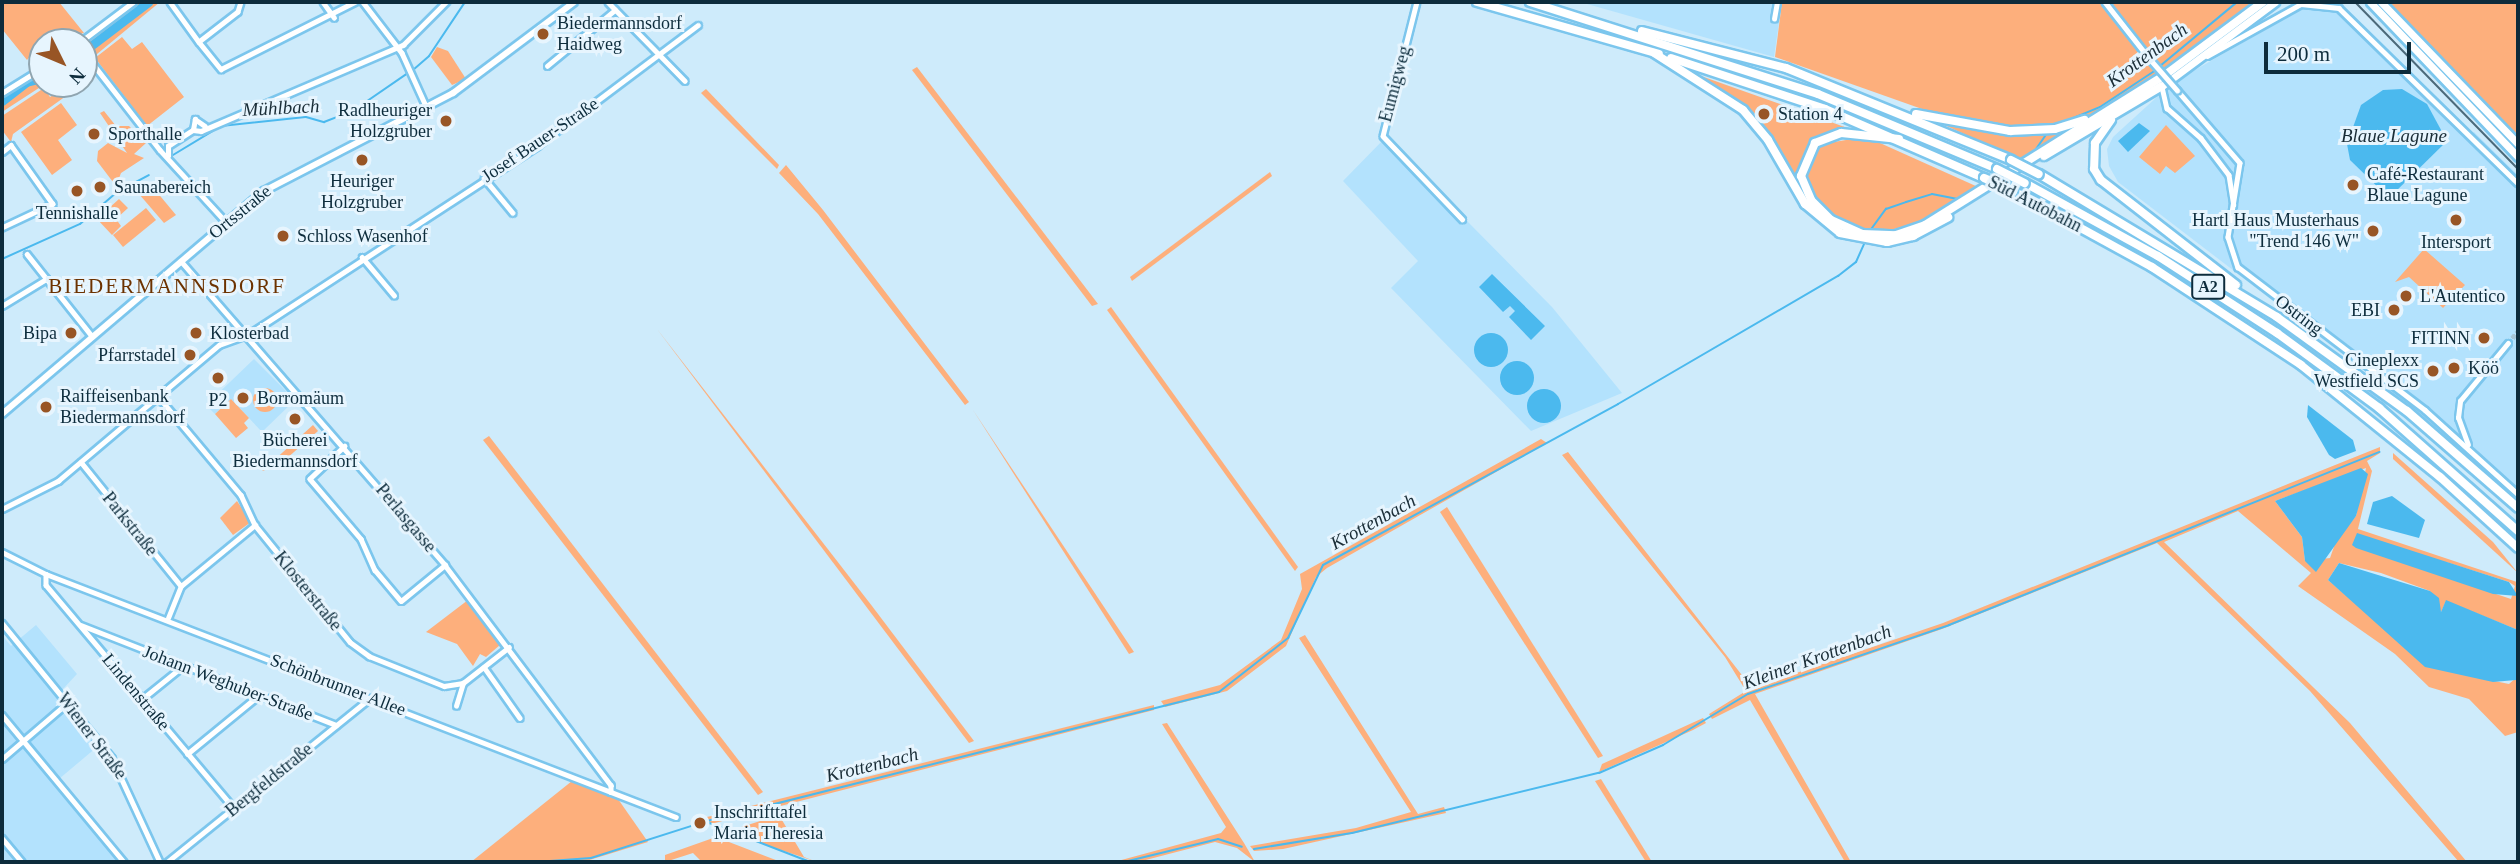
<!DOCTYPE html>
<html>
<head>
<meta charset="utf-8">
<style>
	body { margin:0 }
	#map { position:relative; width:2520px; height:864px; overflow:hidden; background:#ceebfb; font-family:Georgia,serif }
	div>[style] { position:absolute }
	.built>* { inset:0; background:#b3e2fd }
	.green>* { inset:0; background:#fdaf7c }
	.round { border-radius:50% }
	.water>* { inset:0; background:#4bb9ee }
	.stream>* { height:2px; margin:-1px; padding:0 1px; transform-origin:1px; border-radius:1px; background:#4bb9ee }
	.river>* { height:9px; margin:-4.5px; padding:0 4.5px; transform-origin:4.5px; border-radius:4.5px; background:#4bb9ee }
	.street-tunnel>* { height:4.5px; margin-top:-2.25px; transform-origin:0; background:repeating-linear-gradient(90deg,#a7c5d5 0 4.5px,transparent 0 6.5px) }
	.roads { filter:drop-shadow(2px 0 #7cc6ed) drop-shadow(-2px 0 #7cc6ed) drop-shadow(0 2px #7cc6ed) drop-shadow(0 -2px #7cc6ed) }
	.street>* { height:4.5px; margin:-2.25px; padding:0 2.25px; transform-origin:2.25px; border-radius:2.25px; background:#fff }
	.secondary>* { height:6px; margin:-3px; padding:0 3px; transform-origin:3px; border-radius:3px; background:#fff }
	.primary>* { height:7px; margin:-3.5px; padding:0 3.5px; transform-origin:3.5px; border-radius:3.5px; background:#fff }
	.highway>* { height:8px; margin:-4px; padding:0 4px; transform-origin:4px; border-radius:4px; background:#fff }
	.tram>* { height:2px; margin:-1px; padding:0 1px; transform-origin:1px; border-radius:1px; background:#4c6a7a }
	.bridges { filter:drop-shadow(2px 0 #7cc6ed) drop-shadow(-2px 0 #7cc6ed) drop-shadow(0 2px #7cc6ed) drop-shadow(0 -2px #7cc6ed) }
	.street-bridge>* { height:4.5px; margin:-2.25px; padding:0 2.25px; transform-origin:2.25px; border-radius:2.25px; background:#fff }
	.highway-bridge>* { height:8px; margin:-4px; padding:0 4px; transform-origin:4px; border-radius:4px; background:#fff }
	.dots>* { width:19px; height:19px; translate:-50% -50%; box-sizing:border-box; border:4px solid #e7f5fe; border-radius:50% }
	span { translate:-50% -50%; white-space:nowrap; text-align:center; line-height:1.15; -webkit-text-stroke:6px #e7f5fe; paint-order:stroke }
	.shield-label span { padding:2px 5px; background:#e7f5fe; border:2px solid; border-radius:5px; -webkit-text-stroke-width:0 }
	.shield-label { font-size:16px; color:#0d2c3c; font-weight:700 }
	.poi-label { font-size:18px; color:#0d2c3c }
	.left { translate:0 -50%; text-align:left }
	.right { translate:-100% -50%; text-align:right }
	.street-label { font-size:18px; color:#0d2c3c }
	.water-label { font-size:19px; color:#1a2d37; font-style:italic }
	.quarter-label { font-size:21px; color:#6c3200; letter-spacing:2px }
	.frame { position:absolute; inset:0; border:4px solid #0d2c3c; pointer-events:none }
	.north { position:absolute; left:28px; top:28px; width:70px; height:70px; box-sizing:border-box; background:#e7f5fe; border:2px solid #90a5b0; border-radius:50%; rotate:133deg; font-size:19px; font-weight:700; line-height:28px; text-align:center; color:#0d2c3c }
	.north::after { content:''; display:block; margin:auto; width:24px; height:32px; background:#985525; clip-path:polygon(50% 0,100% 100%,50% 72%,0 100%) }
	.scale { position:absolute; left:2264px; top:42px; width:147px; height:32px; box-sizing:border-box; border:4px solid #0d2c3c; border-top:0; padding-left:9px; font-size:21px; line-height:24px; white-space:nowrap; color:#0d2c3c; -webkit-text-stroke:5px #e7f5fe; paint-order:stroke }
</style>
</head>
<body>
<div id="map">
	<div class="built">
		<i style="clip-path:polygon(1580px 2px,1782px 2px,1774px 57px)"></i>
		<i style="clip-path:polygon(2307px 6px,2342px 12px,2466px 138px,2474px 132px,2518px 175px,2518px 499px,2456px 441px,2118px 182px,2109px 166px,2107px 149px,2113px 137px,2169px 86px,2174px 91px,2179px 88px,2174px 82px)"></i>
		<i style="clip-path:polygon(1385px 138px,1552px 307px,1622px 393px,1531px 431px,1391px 288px,1418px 261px,1343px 181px)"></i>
		<i style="clip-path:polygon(254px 359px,295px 400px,262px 432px,231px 399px,215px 414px,206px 405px)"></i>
		<i style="clip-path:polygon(36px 625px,77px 674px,62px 690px,58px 707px,2px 753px,2px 635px,11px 646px)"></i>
		<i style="clip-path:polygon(61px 714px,68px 714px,97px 747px,53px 784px,120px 862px,2px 862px,2px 764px)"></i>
	</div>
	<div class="green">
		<i style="clip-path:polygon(2px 2px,59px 2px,84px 33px,42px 42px,27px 60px,2px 29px)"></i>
		<i style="clip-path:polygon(139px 2px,160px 2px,91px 59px,84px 45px)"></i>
		<i style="clip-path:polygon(1782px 2px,2257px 2px,2187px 55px,2095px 114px,2068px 124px,2028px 128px,1939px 115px,1775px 57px)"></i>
		<i style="clip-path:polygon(2387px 2px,2518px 2px,2518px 137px)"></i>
		<i style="clip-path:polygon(122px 37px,132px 49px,142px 42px,184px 97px,147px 126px,95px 58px)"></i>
		<i style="clip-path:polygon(437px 47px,448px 51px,466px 79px,452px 85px,431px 57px)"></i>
		<i style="clip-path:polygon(917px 67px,1095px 300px,1098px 304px,1092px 306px,912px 70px)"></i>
		<i style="clip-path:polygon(42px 73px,42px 84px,56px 84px,42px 86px,2px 112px,2px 97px)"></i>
		<i style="clip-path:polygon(1701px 76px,1856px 131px,1842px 129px,1810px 146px,1799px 179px,1811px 205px,1770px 139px,1739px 102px)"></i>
		<i style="clip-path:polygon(44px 88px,50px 97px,61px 90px,66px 96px,13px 134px,11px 142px,2px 130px,2px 116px)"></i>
		<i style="clip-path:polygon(706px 89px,779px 165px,777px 169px,701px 93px)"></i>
		<i style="clip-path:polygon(61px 103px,77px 125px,58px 140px,72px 160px,52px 175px,21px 132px)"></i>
		<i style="clip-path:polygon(104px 111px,116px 126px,129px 126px,146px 143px,134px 154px,144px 158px,121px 173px,116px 186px,97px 161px,98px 151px,108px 143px,127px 153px,100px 113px)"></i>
		<i style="clip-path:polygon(1938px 122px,2015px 134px,2074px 128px,2023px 161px)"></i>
		<i style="clip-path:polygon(2166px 125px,2195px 156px,2175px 173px,2166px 166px,2160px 174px,2139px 157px)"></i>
		<i style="clip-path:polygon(1858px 138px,1880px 143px,1978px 187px,1917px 223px,1879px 233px,1863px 231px,1834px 217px,1816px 200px,1805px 175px,1809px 156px,1822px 144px)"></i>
		<i style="clip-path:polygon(786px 165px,823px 210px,969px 402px,965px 405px,818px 214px,779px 173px)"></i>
		<i style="clip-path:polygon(1270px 172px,1272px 176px,1132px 281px,1130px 277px)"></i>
		<i style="clip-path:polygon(151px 185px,176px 215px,164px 223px,139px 194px)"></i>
		<i style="clip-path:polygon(119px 199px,128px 208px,116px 219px,121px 226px,112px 235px,97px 219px)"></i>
		<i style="clip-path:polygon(146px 208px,156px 220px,123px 247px,113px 235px)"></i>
		<i style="clip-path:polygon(2424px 249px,2465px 285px,2443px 308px,2409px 277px,2395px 282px)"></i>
		<i style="clip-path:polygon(1111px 307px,1298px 567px,1295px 571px,1107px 310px)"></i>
		<i style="clip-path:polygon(657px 329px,872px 606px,974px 741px,969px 743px)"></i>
		<i class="round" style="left:253px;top:388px;width:24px;height:24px"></i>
		<i style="clip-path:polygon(231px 399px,249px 418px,244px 423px,248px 428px,236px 438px,215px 414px)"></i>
		<i style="clip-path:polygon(973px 410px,1134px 652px,1129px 654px)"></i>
		<i style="clip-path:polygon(313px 425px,318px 431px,278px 466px,262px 471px)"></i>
		<i style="clip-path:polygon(489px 436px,763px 792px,758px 795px,483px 440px)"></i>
		<i style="clip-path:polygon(1541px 439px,1547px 443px,1327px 568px,1316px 577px,1286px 646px,1227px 691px,1165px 707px,1161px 701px,1220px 685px,1281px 640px,1302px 589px,1300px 574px)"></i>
		<i style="clip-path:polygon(evenodd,2380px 447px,2380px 453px,2367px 461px,2372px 471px,2358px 529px,2517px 582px,2518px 630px,2446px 601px,2441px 612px,2430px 591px,2381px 573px,2339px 563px,2328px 580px,2407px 648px,2470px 676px,2509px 684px,2518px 676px,2518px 732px,2505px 736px,2469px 699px,2429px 687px,2395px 654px,2298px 586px,2311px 573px,2238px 511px,2164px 542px,2350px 723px,2467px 862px,2459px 862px,2310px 691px,2157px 543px,1942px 629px,1755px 694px,1851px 862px,1845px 862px,1750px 700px,1712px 719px,1709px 714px,1746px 691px,1725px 657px,1562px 455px,1568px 452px,1752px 688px,1943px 623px,2380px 447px,2366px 468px,2356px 516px,2336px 541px,2330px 558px,2305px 561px,2302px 537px,2275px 501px,2366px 468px,2380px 447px,2446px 562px,2509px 582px,2515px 586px,2511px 599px,2412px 566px,2446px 562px)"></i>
		<i style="clip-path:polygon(2393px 453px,2493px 542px,2518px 573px,2393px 459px)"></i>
		<i style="clip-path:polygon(237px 501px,251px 522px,233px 535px,220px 518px)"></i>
		<i style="clip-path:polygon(1447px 507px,1603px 756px,1598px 758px,1440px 512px)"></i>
		<i style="clip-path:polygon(468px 600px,500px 645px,486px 657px,480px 654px,473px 666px,457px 644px,426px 632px)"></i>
		<i style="clip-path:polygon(1305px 635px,1418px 814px,1444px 807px,1446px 813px,1283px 849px,1254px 851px,1250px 846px,1356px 828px,1411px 812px,1299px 638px)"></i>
		<i style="clip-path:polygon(1154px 705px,1154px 710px,707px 825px,695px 820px)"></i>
		<i style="clip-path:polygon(1703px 718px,1706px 723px,1693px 730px,1599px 772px,1602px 764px)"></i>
		<i style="clip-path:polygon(1167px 723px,1244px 843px,1255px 862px,1237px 848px,1215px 842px,1138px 862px,1114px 862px,1221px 833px,1226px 827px,1162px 724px)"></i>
		<i style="clip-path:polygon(1601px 779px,1652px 862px,1646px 862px,1595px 781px)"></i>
		<i style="clip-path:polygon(572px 781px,618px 799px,648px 842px,583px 862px,471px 862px)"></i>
		<i style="clip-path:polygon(779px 815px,804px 857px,817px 862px,726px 832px)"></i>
		<i style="clip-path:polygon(716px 837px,781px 862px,702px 862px,693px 853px,665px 862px,665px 855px)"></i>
	</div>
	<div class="water">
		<i style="clip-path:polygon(2402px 89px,2427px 104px,2447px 141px,2389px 198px,2350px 160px,2347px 144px,2361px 105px,2383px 90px)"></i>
		<i style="clip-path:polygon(2139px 123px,2150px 131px,2128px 152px,2118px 141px)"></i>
		<i style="clip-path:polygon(1492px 274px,1545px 326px,1531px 340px,1509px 317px,1515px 311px,1510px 306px,1503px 312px,1479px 287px)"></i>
		<i class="round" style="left:1474px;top:333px;width:34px;height:34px"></i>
		<i class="round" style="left:1500px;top:361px;width:34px;height:34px"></i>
		<i class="round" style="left:1527px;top:389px;width:34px;height:34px"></i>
		<i style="clip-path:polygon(2308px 405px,2353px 440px,2356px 451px,2335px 459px,2329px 455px,2307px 417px)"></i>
		<i style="clip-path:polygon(2361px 468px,2368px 474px,2356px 516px,2316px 572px,2305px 561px,2302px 537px,2275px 501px)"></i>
		<i style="clip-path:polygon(2392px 496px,2425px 520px,2419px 538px,2367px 524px,2373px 502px)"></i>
		<i style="clip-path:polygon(2357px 533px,2509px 582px,2518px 596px,2493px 594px,2356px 548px,2352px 545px)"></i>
		<i style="clip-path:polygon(2339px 563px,2430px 591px,2439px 598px,2441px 612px,2446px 600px,2518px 630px,2516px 680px,2493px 682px,2425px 667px,2328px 580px)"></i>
	</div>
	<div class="stream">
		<i style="left:2160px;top:66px;width:100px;rotate:-39.7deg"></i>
		<i style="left:413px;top:70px;width:21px;rotate:-41deg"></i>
		<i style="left:429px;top:56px;width:65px;rotate:-56.3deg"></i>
		<i style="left:357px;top:108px;width:62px;rotate:-34.5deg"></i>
		<i style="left:221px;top:126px;width:85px;rotate:-6deg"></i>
		<i style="left:306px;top:117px;width:19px;rotate:16deg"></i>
		<i style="left:324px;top:122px;width:19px;rotate:-21deg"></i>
		<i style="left:2054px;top:126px;width:50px;rotate:-22.4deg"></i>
		<i style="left:2100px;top:107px;width:67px;rotate:-33.5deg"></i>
		<i style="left:2036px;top:149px;width:21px;rotate:-55deg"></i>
		<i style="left:173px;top:155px;width:50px;rotate:-31.2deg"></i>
		<i style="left:1869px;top:232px;width:29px;rotate:-54deg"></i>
		<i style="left:1886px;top:209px;width:21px;rotate:-19deg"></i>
		<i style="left:1906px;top:202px;width:27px;rotate:-17deg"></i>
		<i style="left:1932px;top:194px;width:26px;rotate:11deg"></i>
		<i style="left:2px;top:259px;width:85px;rotate:-24.2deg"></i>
		<i style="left:80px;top:224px;width:49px;rotate:-40.9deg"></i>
		<i style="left:117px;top:192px;width:36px;rotate:-28deg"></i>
		<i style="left:707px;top:822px;width:110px;rotate:21.2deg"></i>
		<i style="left:1254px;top:849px;width:99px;rotate:-9.3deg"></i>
		<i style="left:1352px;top:833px;width:254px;rotate:-13.7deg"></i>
		<i style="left:1599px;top:773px;width:70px;rotate:-23.6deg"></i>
		<i style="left:1663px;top:745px;width:99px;rotate:-31deg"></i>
		<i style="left:1748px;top:694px;width:213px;rotate:-18.9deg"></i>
		<i style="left:1949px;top:625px;width:464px;rotate:-21.9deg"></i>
		<i style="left:536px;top:862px;width:55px;rotate:-4.2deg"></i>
		<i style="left:591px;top:858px;width:122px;rotate:-17.7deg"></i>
		<i style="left:707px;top:821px;width:528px;rotate:-14.14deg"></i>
		<i style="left:1219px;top:692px;width:88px;rotate:-38deg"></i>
		<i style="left:1288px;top:638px;width:81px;rotate:-64.4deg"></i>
		<i style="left:1323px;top:565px;width:336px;rotate:-28.6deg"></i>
		<i style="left:1618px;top:404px;width:255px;rotate:-30.2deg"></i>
		<i style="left:1838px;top:276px;width:23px;rotate:-38deg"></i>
		<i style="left:1856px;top:262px;width:24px;rotate:-66deg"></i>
		<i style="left:1124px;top:862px;width:97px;rotate:-13.7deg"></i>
		<i style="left:1218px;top:839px;width:25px;rotate:18deg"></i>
	</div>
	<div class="river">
		<i style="left:84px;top:51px;width:81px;rotate:-37.4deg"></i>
		<i style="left:2px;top:101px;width:31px;rotate:-38deg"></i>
		<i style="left:26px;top:82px;width:16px;rotate:-14deg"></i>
	</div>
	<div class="street-tunnel">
		<i style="left:2508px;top:343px;width:16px;rotate:-50deg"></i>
	</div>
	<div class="roads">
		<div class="street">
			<i style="left:170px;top:2px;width:49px;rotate:54.1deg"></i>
			<i style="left:241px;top:2px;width:10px;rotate:107deg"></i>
			<i style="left:238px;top:12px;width:49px;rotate:142.4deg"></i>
			<i style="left:199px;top:42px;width:35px;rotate:51deg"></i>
			<i style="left:221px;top:69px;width:150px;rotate:-26.6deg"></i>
			<i style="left:323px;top:2px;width:19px;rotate:54deg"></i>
			<i style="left:363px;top:2px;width:64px;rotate:52.6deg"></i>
			<i style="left:402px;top:53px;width:60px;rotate:65.6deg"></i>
			<i style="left:608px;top:2px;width:110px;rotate:45.7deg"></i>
			<i style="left:1417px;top:2px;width:138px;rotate:104.2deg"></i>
			<i style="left:1383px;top:136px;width:115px;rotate:46.4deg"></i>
			<i style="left:2105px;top:2px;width:71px;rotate:51.8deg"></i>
			<i style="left:1774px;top:19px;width:17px;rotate:-80deg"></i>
			<i style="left:80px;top:42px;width:66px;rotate:-37deg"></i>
			<i style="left:2207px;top:56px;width:107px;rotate:-29deg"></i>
			<i style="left:2301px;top:4px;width:38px;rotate:6deg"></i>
			<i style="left:2339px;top:8px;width:250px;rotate:44.4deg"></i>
			<i style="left:90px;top:60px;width:114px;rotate:52.1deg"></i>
			<i style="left:160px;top:150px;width:99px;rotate:47.5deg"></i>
			<i style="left:547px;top:66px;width:88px;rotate:-39.5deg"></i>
			<i style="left:2162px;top:87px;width:22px;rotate:77deg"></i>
			<i style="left:2167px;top:108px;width:45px;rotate:41.4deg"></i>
			<i style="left:2201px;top:138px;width:46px;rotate:52.9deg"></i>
			<i style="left:2229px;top:175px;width:30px;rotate:81deg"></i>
			<i style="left:2177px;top:90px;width:96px;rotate:49.2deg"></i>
			<i style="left:2240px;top:163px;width:75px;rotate:99.2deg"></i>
			<i style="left:2228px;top:237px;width:32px;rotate:72deg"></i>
			<i style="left:2238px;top:267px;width:235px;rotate:37.4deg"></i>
			<i style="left:2425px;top:410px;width:125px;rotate:42.1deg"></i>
			<i style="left:2px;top:93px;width:47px;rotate:-32deg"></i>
			<i style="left:193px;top:130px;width:11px;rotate:-80deg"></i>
			<i style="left:195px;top:119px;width:12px;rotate:35deg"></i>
			<i style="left:2px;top:152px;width:11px;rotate:-38deg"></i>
			<i style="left:11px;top:145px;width:72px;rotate:54.6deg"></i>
			<i style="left:53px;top:204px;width:56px;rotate:154.8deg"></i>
			<i style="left:168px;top:156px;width:10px;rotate:-90deg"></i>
			<i style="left:168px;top:146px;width:30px;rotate:-33deg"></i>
			<i style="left:193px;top:130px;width:8px;rotate:7deg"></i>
			<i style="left:201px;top:131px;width:220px;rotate:-23.1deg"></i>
			<i style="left:403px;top:45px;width:61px;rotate:-45deg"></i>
			<i style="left:484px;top:178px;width:45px;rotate:50.4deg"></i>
			<i style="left:27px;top:254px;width:105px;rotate:51.6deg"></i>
			<i style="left:362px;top:257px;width:50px;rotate:49.9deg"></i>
			<i style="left:181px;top:261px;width:403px;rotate:49deg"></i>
			<i style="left:445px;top:565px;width:276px;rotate:53deg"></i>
			<i style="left:611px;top:785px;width:7px;rotate:90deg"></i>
			<i style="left:2px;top:306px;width:52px;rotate:-31.5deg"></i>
			<i style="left:157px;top:395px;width:131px;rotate:50deg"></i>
			<i style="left:241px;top:495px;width:33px;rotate:65deg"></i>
			<i style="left:255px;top:525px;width:41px;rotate:50.9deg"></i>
			<i style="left:281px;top:557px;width:109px;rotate:50.9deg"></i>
			<i style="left:350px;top:642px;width:24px;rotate:36deg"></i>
			<i style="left:369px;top:656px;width:81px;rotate:21.8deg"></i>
			<i style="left:444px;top:686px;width:19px;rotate:-9deg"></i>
			<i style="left:463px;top:683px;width:58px;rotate:-38deg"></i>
			<i style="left:2468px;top:445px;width:29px;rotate:-110deg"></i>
			<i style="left:2458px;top:418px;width:17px;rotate:-83deg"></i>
			<i style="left:2460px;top:401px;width:75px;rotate:-50.4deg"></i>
			<i style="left:345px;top:446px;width:48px;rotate:136.7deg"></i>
			<i style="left:310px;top:479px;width:79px;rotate:49.6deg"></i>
			<i style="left:361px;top:539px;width:34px;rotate:66deg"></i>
			<i style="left:375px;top:570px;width:40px;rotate:50deg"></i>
			<i style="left:401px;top:601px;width:57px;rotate:-39.3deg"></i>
			<i style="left:81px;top:462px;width:159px;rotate:51.1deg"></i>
			<i style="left:2px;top:509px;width:63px;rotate:-26.6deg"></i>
			<i style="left:58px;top:481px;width:211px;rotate:-40.2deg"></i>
			<i style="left:219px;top:345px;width:32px;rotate:-20deg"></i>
			<i style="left:249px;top:334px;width:344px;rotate:-33.1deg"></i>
			<i style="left:537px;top:146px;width:201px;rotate:-36.9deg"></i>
			<i style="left:2px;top:552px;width:49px;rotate:26.6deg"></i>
			<i style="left:46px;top:574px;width:675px;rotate:21.09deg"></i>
			<i style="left:46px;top:574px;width:11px;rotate:90deg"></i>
			<i style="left:46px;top:585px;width:292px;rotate:49.9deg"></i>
			<i style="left:168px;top:618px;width:35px;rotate:-68deg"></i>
			<i style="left:181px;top:586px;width:96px;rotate:-39.5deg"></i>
			<i style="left:2px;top:623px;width:174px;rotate:50.8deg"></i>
			<i style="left:112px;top:758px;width:115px;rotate:65.2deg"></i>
			<i style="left:81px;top:625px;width:274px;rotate:21.4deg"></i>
			<i style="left:484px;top:667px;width:62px;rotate:54.8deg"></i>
			<i style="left:142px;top:699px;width:53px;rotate:-38.8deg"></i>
			<i style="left:456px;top:706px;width:24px;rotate:-73deg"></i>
			<i style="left:2px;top:715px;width:191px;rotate:50.3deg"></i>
			<i style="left:187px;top:754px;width:93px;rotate:-39.3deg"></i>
			<i style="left:2px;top:759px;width:84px;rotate:-40.7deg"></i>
			<i style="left:2px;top:838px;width:31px;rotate:50deg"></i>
			<i style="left:167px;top:862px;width:261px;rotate:-38.9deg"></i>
		</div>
		<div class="secondary">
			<i style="left:2px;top:414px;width:344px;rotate:-40.4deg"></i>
			<i style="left:264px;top:191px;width:213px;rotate:-27.4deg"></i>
			<i style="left:453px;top:93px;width:151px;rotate:-36.9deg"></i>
		</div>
		<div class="primary">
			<i style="left:2370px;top:2px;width:214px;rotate:46.3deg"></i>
			<i style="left:2381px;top:2px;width:197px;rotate:46deg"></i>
			<i style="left:2162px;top:86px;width:141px;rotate:-36.6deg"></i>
		</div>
		<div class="highway">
			<i style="left:1477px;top:2px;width:189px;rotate:15.9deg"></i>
			<i style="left:1530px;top:2px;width:302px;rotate:17.7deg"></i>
			<i style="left:1818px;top:94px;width:194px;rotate:22.7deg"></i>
			<i style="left:1642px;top:31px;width:149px;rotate:14.4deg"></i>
			<i style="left:1786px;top:68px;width:243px;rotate:22.2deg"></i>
			<i style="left:1654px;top:53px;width:106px;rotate:32.6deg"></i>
			<i style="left:1743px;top:110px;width:39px;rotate:50deg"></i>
			<i style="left:1768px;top:140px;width:74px;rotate:60deg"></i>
			<i style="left:1805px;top:204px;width:45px;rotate:39.6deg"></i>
			<i style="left:1840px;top:233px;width:48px;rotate:10.8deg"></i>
			<i style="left:1887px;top:242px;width:27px;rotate:-13deg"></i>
			<i style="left:1913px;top:236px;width:40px;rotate:-28deg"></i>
			<i style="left:1671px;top:58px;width:162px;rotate:18.3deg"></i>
			<i style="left:1825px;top:109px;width:173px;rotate:23.5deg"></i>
			<i style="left:1916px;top:114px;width:96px;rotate:10.3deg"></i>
			<i style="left:2010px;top:131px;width:45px;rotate:-2.5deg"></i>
			<i style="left:2055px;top:129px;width:31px;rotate:-17deg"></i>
			<i style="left:2111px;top:120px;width:28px;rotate:125deg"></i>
			<i style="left:2095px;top:143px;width:26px;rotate:92deg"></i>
			<i style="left:2094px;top:169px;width:13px;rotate:58deg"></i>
			<i style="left:2101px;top:180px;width:171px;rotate:37.9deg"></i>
			<i style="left:1899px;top:139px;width:58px;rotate:-174.1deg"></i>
			<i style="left:1841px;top:133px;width:28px;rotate:159deg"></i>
			<i style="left:1815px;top:143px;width:36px;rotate:113deg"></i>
			<i style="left:1801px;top:176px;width:26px;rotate:67deg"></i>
			<i style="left:1811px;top:200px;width:28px;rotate:45deg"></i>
			<i style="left:1831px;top:220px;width:34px;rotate:24deg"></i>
			<i style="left:1862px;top:234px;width:34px;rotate:2deg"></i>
			<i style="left:1896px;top:235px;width:31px;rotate:-19deg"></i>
			<i style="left:1925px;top:225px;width:283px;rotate:-32deg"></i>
			<i style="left:2165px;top:75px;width:122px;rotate:-36.7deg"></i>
			<i style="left:2044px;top:156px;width:137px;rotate:-30.7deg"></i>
			<i style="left:2039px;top:174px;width:278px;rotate:31deg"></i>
			<i style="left:2277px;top:317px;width:160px;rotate:35.9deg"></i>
			<i style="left:2407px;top:411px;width:147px;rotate:41.1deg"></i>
			<i style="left:2025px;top:183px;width:152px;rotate:28.8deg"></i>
			<i style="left:2158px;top:256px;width:142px;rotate:32.9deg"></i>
			<i style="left:2277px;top:333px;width:127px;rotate:36.3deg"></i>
			<i style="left:2379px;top:408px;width:186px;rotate:41.5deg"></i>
			<i style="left:2013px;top:191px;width:158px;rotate:28.7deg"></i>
			<i style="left:2152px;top:267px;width:178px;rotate:33.3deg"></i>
			<i style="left:2301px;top:365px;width:179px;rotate:38.9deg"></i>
			<i style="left:2440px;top:477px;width:105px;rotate:42.3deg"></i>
		</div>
	</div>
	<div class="tram">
		<i style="left:2355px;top:2px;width:233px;rotate:45.7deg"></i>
	</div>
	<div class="bridges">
		<div class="street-bridge">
			<i style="left:2149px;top:58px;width:43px;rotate:48.8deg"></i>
		</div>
		<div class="highway-bridge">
			<i style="left:2011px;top:160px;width:31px;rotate:27deg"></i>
			<i style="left:1997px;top:169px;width:31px;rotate:27deg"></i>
			<i style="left:1984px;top:178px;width:32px;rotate:24deg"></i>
		</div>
	</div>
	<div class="dots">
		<i style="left:543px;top:34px;background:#985525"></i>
		<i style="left:1764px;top:114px;background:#985525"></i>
		<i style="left:446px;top:121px;background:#985525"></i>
		<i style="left:94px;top:134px;background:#985525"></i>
		<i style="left:362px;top:160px;background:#985525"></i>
		<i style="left:2353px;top:185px;background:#985525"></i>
		<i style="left:100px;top:187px;background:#985525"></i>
		<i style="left:77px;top:191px;background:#985525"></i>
		<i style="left:2456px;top:220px;background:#985525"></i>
		<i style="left:2373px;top:231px;background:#985525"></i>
		<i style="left:283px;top:236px;background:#985525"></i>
		<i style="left:2406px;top:296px;background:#985525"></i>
		<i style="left:2394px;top:310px;background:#985525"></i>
		<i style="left:71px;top:333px;background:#985525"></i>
		<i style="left:196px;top:333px;background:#985525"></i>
		<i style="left:2484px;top:338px;background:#985525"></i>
		<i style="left:190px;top:355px;background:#985525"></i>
		<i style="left:2454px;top:368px;background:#985525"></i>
		<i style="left:2433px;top:371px;background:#985525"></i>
		<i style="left:218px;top:378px;background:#985525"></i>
		<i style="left:243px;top:398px;background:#985525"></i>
		<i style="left:46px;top:407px;background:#985525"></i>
		<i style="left:295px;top:419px;background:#985525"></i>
		<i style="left:700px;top:823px;background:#985525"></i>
	</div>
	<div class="shield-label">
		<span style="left:2208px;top:287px">A2</span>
	</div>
	<div class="poi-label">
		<span class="left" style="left:557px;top:34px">Biedermannsdorf<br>Haidweg</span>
		<span class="right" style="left:432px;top:121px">Radlheuriger<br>Holzgruber</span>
		<span class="left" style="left:1778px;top:114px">Station 4</span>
		<span class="left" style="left:108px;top:134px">Sporthalle</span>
		<span class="left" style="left:2367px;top:185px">Café-Restaurant<br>Blaue Lagune</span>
		<span style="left:362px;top:192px">Heuriger<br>Holzgruber</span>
		<span class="left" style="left:114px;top:187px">Saunabereich</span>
		<span style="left:77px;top:213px">Tennishalle</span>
		<span class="right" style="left:2359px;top:231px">Hartl Haus Musterhaus<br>"Trend 146 W"</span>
		<span class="left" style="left:297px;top:236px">Schloss Wasenhof</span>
		<span style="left:2456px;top:242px">Intersport</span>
		<span class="left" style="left:2420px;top:296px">L'Autentico</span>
		<span class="right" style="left:2380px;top:310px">EBI</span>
		<span class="right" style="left:57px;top:333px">Bipa</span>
		<span class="left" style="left:210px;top:333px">Klosterbad</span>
		<span class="right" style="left:2470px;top:338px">FITINN</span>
		<span class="right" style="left:176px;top:355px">Pfarrstadel</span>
		<span class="right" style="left:2419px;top:371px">Cineplexx<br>Westfield SCS</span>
		<span class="left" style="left:2468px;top:368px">Köö</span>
		<span class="left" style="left:60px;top:407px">Raiffeisenbank<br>Biedermannsdorf</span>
		<span class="left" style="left:257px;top:398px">Borromäum</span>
		<span style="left:218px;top:400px">P2</span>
		<span style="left:295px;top:451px">Bücherei<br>Biedermannsdorf</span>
		<span class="left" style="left:714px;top:823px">Inschrifttafel<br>Maria Theresia</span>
	</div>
	<div class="street-label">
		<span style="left:1395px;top:84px;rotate:-75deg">Eumigweg</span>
		<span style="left:540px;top:140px;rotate:-34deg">Josef Bauer-Straße</span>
		<span style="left:2035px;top:204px;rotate:27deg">Süd Autobahn</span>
		<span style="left:240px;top:212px;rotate:-39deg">Ortsstraße</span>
		<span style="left:2299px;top:315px;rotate:37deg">Ostring</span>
		<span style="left:406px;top:518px;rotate:50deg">Perlasgasse</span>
		<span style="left:130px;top:524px;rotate:51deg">Parkstraße</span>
		<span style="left:308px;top:591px;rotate:51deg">Klosterstraße</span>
		<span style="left:228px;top:683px;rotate:21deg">Johann Weghuber-Straße</span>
		<span style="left:338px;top:685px;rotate:21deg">Schönbrunner Allee</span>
		<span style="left:136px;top:692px;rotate:50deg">Lindenstraße</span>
		<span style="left:92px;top:736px;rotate:53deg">Wiener Straße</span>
		<span style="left:269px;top:780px;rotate:-39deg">Bergfeldstraße</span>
	</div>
	<div class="water-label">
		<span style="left:2147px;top:55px;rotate:-36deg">Krottenbach</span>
		<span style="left:281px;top:108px;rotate:-3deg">Mühlbach</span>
		<span style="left:2394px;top:136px">Blaue Lagune</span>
		<span style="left:1373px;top:522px;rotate:-29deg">Krottenbach</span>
		<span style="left:1817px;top:657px;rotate:-20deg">Kleiner Krottenbach</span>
		<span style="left:872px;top:765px;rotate:-14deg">Krottenbach</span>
	</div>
	<div class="quarter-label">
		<span style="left:167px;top:286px">BIEDERMANNSDORF</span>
	</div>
	<div class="frame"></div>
	<div class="north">N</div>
	<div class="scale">200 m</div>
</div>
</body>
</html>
